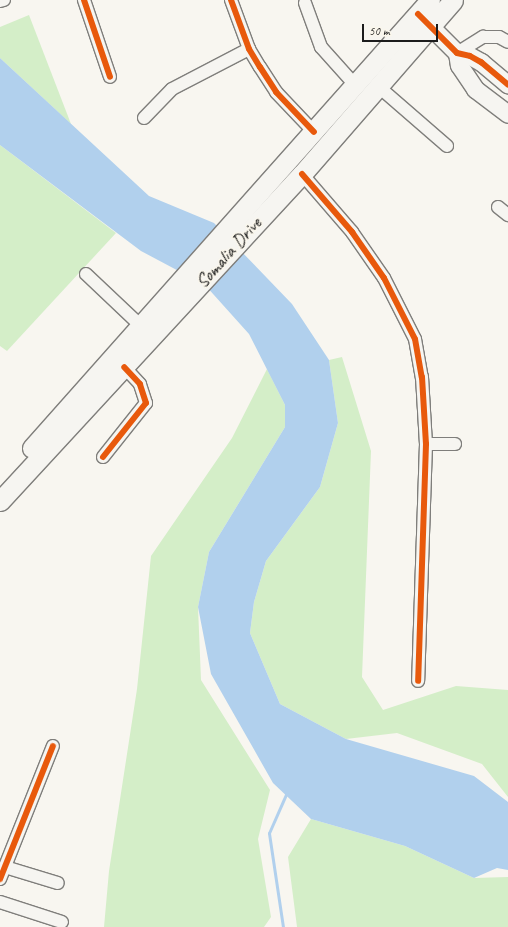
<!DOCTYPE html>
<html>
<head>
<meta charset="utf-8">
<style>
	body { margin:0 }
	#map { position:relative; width:508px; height:927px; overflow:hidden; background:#f8f6f0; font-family:Caveat,sans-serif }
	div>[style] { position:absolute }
	.green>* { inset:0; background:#d4eec8 }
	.water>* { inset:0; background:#b1d0ed }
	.stream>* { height:3px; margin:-1.5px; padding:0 1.5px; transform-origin:1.5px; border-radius:1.5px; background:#b1d0ed }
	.roads { filter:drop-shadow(1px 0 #7f7e7b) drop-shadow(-1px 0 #7f7e7b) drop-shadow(0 1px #7f7e7b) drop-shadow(0 -1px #7f7e7b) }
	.street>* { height:12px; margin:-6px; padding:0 6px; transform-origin:6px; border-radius:6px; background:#f6f5f1 }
	.secondary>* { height:17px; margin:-8.5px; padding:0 8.5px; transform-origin:8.5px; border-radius:8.5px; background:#f6f5f1 }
	.primary>* { height:19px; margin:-9.5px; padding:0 9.5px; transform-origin:9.5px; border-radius:9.5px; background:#f6f5f1 }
	.cycleway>* { height:6px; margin:-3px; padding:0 3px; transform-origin:3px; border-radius:3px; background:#e8590c }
	span { translate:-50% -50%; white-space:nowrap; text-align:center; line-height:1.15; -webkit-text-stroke:3px #fbf7ec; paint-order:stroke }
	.street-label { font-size:19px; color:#1c1c1c }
	.scale { position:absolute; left:362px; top:24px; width:76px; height:18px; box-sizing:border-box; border:2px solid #1c1c1c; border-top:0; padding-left:5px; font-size:12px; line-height:14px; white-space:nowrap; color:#1c1c1c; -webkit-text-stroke:3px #fbf7ec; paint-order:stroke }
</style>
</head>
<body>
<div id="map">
	<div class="green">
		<i style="clip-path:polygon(29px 15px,71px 124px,0 58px,0 27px)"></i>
		<i style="clip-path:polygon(0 145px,116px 233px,7px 351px,0 346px)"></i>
		<i style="clip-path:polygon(342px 357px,371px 451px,362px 677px,383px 710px,456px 686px,508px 690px,508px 797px,482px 764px,397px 733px,346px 739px,280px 704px,250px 633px,254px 602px,266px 561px,320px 487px,338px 423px,329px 360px)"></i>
		<i style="clip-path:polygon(267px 369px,285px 405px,285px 427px,209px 552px,198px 607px,201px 680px,270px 790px,258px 839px,271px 917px,264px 927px,104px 927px,109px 871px,137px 689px,151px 556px,232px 438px)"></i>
		<i style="clip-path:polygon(311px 819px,405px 846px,474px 878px,508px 877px,508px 927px,297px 927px,288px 857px)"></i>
	</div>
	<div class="water">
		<i style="clip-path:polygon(0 58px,149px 196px,214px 223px,292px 304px,329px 360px,338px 423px,320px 487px,266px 561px,254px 602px,250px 633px,280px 704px,346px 739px,474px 776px,508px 802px,508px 870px,497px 868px,474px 878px,405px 846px,311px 819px,273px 783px,211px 674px,198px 607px,209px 552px,285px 427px,285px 405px,249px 334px,205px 285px,141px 251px,0 145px)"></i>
	</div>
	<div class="stream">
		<i style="left:283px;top:927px;width:95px;rotate:-98.5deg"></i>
		<i style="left:269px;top:833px;width:45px;rotate:-66.3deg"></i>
	</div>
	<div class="roads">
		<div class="street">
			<i style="left:84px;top:0;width:81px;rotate:71.3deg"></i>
			<i style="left:231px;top:0;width:52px;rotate:69.8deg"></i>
			<i style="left:249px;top:49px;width:21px;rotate:59deg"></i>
			<i style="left:260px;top:67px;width:30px;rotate:57deg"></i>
			<i style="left:276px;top:92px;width:55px;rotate:46.5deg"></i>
			<i style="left:0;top:1px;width:4px;rotate:-14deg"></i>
			<i style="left:305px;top:3px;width:47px;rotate:70deg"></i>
			<i style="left:321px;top:47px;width:52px;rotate:48.1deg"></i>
			<i style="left:457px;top:53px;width:31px;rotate:-32deg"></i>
			<i style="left:483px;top:37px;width:16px"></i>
			<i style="left:499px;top:37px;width:10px;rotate:29deg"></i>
			<i style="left:379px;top:87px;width:90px;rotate:40.9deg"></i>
			<i style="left:144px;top:118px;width:40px;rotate:-46deg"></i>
			<i style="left:172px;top:89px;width:87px;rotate:-27.5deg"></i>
			<i style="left:302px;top:174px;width:77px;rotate:49.2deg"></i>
			<i style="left:352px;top:232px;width:56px;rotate:55.2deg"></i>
			<i style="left:384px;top:278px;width:68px;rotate:63.1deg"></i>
			<i style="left:415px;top:339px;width:39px;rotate:80deg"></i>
			<i style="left:422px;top:377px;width:67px;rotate:86.6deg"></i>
			<i style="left:426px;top:444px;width:237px;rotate:91.9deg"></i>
			<i style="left:498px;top:207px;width:13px;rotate:39deg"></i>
			<i style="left:86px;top:274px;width:74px;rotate:43.4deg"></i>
			<i style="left:426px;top:444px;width:29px"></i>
			<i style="left:103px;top:457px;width:69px;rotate:-51.5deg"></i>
			<i style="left:146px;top:403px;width:20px;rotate:-108deg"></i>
			<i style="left:140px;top:384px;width:23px;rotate:-133deg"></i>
			<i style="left:5px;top:867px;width:55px;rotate:16.8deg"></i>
			<i style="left:0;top:879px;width:143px;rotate:-68.3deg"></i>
			<i style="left:0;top:902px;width:65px;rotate:17.9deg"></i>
		</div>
		<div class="secondary">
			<i style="left:421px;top:17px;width:51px;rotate:45deg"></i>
			<i style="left:457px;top:53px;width:13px;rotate:13deg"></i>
			<i style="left:470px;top:56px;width:13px;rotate:29deg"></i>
			<i style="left:481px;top:62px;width:35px;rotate:40deg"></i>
			<i style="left:457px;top:53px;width:12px;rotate:81deg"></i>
			<i style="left:459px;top:65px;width:29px;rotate:56deg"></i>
			<i style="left:475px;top:89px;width:41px;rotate:37.1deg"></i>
		</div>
		<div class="primary">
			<i style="left:32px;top:448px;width:599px;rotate:-48.38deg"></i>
			<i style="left:0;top:501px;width:445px;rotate:-47.3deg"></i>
			<i style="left:302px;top:174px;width:230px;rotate:-49deg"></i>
		</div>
	</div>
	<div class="cycleway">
		<i style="left:84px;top:0;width:81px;rotate:71.3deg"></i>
		<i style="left:231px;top:0;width:52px;rotate:69.8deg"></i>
		<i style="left:249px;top:49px;width:21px;rotate:59deg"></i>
		<i style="left:260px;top:67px;width:30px;rotate:57deg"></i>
		<i style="left:276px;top:92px;width:55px;rotate:46.5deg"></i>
		<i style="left:418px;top:14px;width:55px;rotate:45deg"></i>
		<i style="left:457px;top:53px;width:13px;rotate:13deg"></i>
		<i style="left:470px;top:56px;width:13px;rotate:29deg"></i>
		<i style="left:481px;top:62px;width:35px;rotate:40deg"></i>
		<i style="left:302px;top:174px;width:77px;rotate:49.2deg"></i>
		<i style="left:352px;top:232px;width:56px;rotate:55.2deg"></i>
		<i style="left:384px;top:278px;width:68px;rotate:63.1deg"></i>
		<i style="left:415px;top:339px;width:39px;rotate:80deg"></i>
		<i style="left:422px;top:377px;width:67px;rotate:86.6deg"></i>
		<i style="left:426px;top:444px;width:237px;rotate:91.9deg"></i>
		<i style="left:103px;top:457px;width:69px;rotate:-51.5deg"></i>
		<i style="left:146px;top:403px;width:20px;rotate:-108deg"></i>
		<i style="left:140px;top:384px;width:23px;rotate:-133deg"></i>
		<i style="left:0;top:879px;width:143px;rotate:-68.3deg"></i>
	</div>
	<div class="street-label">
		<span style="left:229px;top:253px;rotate:-48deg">Somalia Drive</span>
	</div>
	<div class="scale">50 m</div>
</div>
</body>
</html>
